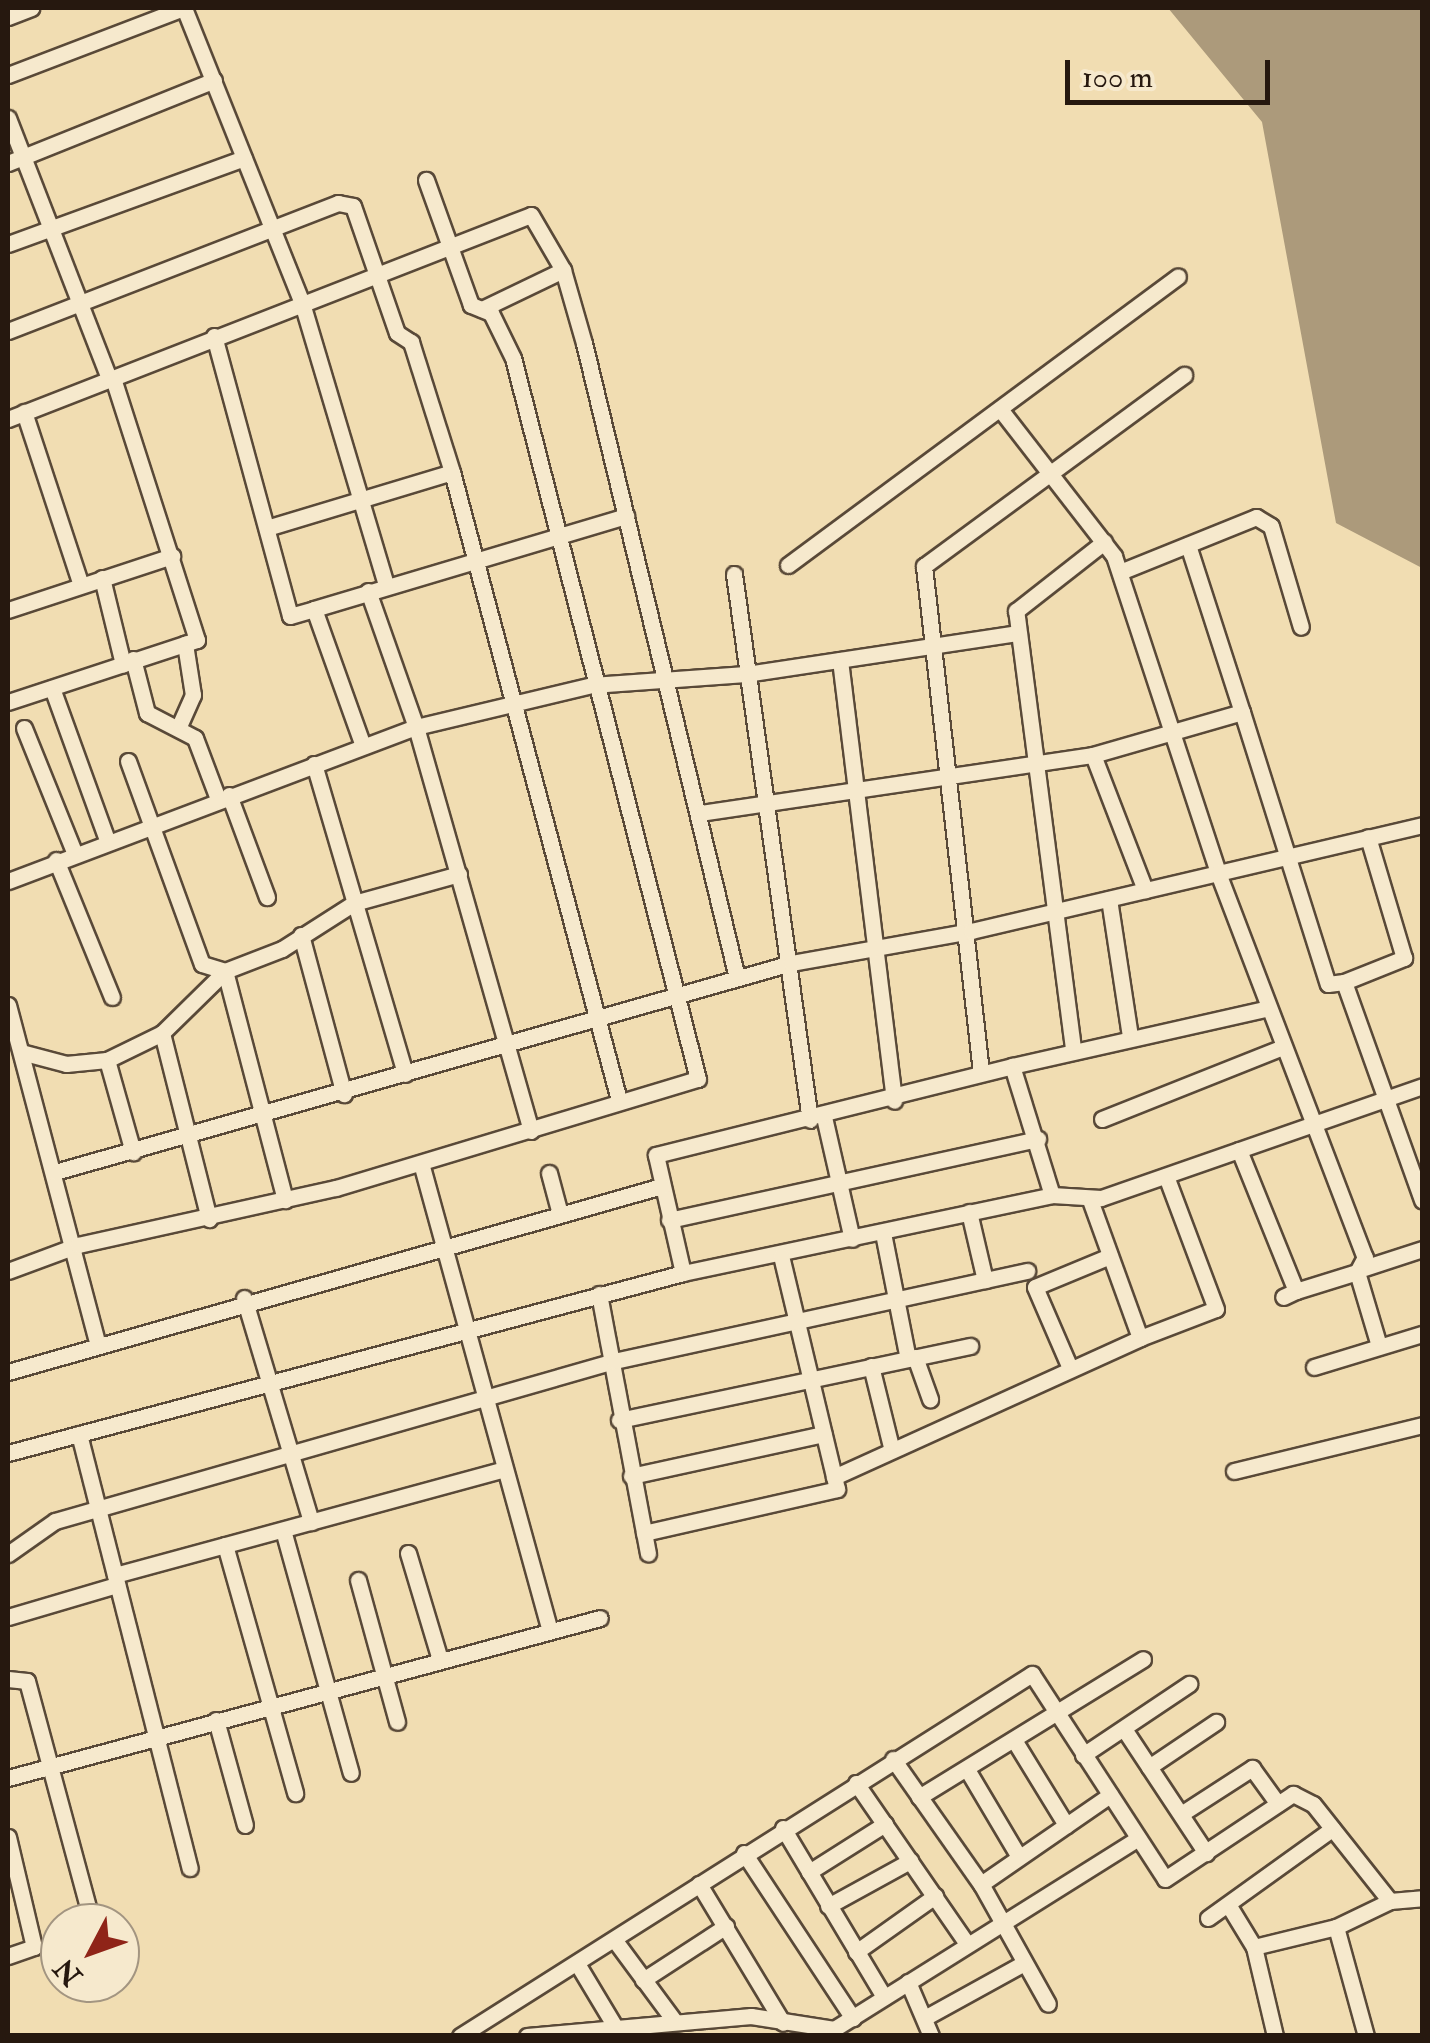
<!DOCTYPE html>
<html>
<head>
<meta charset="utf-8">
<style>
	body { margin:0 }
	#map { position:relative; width:1430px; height:2043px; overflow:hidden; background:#f1ddb2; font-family:"IM FELL Double Pica",serif }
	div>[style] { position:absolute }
	.water>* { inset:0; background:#ac9a7b }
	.roads { filter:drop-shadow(2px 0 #594938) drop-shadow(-2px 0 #594938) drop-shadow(0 2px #594938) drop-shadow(0 -2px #594938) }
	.minor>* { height:15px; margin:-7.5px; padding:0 7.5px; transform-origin:7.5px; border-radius:7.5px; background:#f6e9cd }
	span { translate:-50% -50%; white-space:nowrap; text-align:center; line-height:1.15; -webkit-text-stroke:8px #f6e9cd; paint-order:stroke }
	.frame { position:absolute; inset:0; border:10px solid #26180f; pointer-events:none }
	.north { position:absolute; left:40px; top:1903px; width:100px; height:100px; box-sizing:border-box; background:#f6e9cd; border:2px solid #a39581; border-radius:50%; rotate:229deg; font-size:28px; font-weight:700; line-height:40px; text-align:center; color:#26180f }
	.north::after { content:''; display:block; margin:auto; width:35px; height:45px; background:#8f2418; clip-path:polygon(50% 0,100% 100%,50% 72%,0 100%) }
	.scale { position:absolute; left:1065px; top:60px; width:205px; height:45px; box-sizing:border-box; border:5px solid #26180f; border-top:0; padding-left:12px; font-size:30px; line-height:35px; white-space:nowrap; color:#26180f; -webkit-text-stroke:8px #f6e9cd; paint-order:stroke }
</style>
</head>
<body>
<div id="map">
	<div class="water">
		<i style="clip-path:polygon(1168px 8px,1422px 8px,1422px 568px,1336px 523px,1262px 122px)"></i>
	</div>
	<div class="roads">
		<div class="minor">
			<i style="left:184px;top:8px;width:318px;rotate:68.2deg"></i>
			<i style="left:302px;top:303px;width:294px;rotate:73.4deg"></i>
			<i style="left:8px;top:17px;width:25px;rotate:-21deg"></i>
			<i style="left:8px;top:75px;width:187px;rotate:-20.9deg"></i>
			<i style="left:8px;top:118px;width:280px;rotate:68.8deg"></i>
			<i style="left:8px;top:163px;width:222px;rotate:-21.9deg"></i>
			<i style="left:8px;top:244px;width:251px;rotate:-20deg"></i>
			<i style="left:482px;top:309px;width:90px;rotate:-25.7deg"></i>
			<i style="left:8px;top:331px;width:354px;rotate:-21.2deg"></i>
			<i style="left:338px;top:203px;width:15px;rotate:11deg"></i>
			<i style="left:353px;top:206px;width:134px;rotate:70.9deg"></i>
			<i style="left:397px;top:333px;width:17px;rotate:33deg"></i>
			<i style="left:411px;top:342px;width:136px;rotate:72.5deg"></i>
			<i style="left:452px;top:472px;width:650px;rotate:75.11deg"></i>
			<i style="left:214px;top:336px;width:290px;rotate:74.8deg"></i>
			<i style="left:290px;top:616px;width:25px;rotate:-16deg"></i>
			<i style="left:314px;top:609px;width:142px;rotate:70.3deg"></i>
			<i style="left:1000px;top:409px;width:186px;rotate:52.2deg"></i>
			<i style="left:1114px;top:556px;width:334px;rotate:71.8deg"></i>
			<i style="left:1218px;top:873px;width:411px;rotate:69.1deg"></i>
			<i style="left:1365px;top:1257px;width:17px;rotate:118deg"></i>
			<i style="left:1357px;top:1272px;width:64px;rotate:162.7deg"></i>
			<i style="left:24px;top:412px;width:182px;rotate:71.8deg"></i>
			<i style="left:8px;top:419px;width:561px;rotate:-21.31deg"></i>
			<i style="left:531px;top:215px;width:64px;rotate:59.8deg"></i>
			<i style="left:563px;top:270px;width:76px;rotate:74deg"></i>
			<i style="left:584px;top:343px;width:653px;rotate:76.45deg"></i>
			<i style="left:270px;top:527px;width:190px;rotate:-16.8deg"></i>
			<i style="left:1188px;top:545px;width:176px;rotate:72.1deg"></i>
			<i style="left:788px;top:565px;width:485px;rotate:-36.5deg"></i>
			<i style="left:1120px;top:572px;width:147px;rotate:-22deg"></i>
			<i style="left:1256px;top:517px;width:17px;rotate:31deg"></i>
			<i style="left:1271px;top:526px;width:105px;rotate:73.5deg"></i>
			<i style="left:734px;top:574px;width:551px;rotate:82.08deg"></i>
			<i style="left:102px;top:578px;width:89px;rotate:76.3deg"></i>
			<i style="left:368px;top:591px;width:144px;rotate:70.6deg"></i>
			<i style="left:416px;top:727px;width:420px;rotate:74.1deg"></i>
			<i style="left:314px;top:609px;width:326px;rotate:-16.6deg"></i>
			<i style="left:8px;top:610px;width:173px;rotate:-18.2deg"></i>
			<i style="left:133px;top:659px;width:56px;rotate:75.5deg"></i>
			<i style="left:147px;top:713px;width:54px;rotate:27.5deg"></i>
			<i style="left:195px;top:738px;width:65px;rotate:69.3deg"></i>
			<i style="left:840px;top:660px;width:444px;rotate:83deg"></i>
			<i style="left:52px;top:688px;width:158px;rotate:70.1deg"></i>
			<i style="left:8px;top:702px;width:199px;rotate:-18.2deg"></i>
			<i style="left:197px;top:640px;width:275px;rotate:-107.8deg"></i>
			<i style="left:180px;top:724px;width:32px;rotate:-66deg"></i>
			<i style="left:193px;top:695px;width:52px;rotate:-98.9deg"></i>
			<i style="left:24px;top:728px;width:134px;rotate:68deg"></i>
			<i style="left:1093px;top:755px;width:145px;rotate:68.9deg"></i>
			<i style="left:128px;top:761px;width:216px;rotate:70deg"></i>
			<i style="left:202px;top:964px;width:24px;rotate:17deg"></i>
			<i style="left:314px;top:764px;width:323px;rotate:73.6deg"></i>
			<i style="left:229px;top:795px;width:109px;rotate:69.6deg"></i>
			<i style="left:700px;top:813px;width:397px;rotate:-8.4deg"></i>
			<i style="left:1093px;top:755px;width:155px;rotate:-16.1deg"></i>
			<i style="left:1242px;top:712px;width:285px;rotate:72.5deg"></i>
			<i style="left:1328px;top:984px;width:16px;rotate:-7deg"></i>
			<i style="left:1344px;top:982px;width:232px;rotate:70.3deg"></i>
			<i style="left:56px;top:860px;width:148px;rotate:67.8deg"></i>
			<i style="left:8px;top:881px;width:436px;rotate:-20.7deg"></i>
			<i style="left:416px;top:727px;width:181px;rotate:-13.4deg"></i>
			<i style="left:592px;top:685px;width:154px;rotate:-4.1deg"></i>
			<i style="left:746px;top:674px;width:273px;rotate:-8.6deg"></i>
			<i style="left:1109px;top:899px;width:140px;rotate:81.3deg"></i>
			<i style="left:301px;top:935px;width:165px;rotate:74.9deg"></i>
			<i style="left:225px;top:971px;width:237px;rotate:75.3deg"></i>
			<i style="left:1344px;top:982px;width:65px;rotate:-21.8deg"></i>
			<i style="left:1404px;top:958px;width:126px;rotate:-106.6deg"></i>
			<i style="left:8px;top:1005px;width:350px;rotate:75.2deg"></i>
			<i style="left:162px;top:1033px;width:192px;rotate:75.8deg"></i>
			<i style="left:1073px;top:1048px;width:441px;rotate:-97.4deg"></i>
			<i style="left:1016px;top:611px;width:112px;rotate:-38.1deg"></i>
			<i style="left:21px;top:1052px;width:47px;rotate:14.9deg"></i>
			<i style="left:66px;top:1064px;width:41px;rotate:-5.6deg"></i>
			<i style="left:107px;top:1060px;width:61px;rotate:-26.1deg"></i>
			<i style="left:162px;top:1033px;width:88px;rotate:-44.5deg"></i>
			<i style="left:225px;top:971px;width:61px;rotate:-21.1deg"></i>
			<i style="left:282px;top:949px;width:85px;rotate:-32.6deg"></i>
			<i style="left:354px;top:903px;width:109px;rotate:-15.4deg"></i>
			<i style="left:107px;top:1060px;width:96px;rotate:74.2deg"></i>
			<i style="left:1012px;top:1066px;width:263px;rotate:-12.7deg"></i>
			<i style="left:981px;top:1072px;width:509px;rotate:-96.43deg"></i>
			<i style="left:924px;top:566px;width:323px;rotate:-36.3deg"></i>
			<i style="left:824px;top:1117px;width:125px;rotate:77.1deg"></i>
			<i style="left:1102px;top:1119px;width:195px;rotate:-21.7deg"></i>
			<i style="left:1239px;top:1150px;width:152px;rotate:68deg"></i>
			<i style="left:1296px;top:1291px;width:14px;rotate:155deg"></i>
			<i style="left:421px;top:1163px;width:485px;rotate:74.6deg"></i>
			<i style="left:55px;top:1172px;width:765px;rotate:-15.85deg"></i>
			<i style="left:791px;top:963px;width:183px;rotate:-10.1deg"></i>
			<i style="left:971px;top:931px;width:463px;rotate:-13.2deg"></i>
			<i style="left:549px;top:1173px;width:42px;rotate:75deg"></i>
			<i style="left:969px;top:1212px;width:70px;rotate:76.8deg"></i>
			<i style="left:669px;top:1220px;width:378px;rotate:-12.4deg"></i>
			<i style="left:883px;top:1233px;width:128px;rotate:78.8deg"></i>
			<i style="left:1364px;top:1268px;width:61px;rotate:-18.1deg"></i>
			<i style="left:8px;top:1271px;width:75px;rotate:-20.4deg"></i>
			<i style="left:78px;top:1245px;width:264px;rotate:-12.5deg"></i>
			<i style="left:336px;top:1188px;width:378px;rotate:-16.8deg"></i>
			<i style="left:698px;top:1079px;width:744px;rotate:-104.39deg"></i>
			<i style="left:513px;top:358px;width:50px;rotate:-116.1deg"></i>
			<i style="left:491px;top:313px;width:22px;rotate:-158deg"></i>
			<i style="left:471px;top:305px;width:133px;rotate:-109.8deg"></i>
			<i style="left:1357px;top:1272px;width:77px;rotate:73.4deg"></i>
			<i style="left:683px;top:1273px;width:121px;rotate:-102.9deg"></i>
			<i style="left:656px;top:1155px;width:367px;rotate:-14deg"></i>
			<i style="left:1012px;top:1066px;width:135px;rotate:72.8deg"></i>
			<i style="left:599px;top:1294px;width:264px;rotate:79.3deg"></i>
			<i style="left:244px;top:1298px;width:234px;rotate:73.3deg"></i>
			<i style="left:1140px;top:1338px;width:81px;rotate:-20.9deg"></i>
			<i style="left:1216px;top:1309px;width:142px;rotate:-110.6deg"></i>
			<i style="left:915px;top:1357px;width:45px;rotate:70.3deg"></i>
			<i style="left:871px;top:1366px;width:83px;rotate:76.1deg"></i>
			<i style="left:1314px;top:1367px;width:113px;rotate:-17deg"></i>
			<i style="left:1070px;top:1368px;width:88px;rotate:-113.4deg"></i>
			<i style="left:1035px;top:1287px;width:81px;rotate:-22.5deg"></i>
			<i style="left:8px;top:1372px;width:680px;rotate:-15.88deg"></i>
			<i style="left:619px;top:1420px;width:359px;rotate:-11.9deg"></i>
			<i style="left:79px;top:1434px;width:448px;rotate:75.7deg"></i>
			<i style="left:8px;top:1453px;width:699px;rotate:-14.93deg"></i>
			<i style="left:683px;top:1273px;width:377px;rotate:-11.9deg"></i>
			<i style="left:1052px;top:1195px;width:49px;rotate:3.5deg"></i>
			<i style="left:1101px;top:1198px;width:340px;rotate:-19.2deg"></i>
			<i style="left:1234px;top:1471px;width:194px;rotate:-13.7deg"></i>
			<i style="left:631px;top:1476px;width:197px;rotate:-12.3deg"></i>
			<i style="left:834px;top:1477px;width:336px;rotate:-24.4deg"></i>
			<i style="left:1140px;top:1338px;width:147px;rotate:-109.9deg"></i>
			<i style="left:283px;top:1530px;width:252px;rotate:74.4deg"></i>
			<i style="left:644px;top:1533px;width:198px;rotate:-12.8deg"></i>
			<i style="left:837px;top:1489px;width:240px;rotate:-103.5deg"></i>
			<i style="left:225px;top:1545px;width:258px;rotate:74.2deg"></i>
			<i style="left:408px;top:1553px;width:112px;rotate:73.3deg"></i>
			<i style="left:8px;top:1554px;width:57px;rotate:-35.1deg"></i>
			<i style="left:55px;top:1521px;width:581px;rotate:-15.97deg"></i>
			<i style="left:614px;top:1361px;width:423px;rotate:-12.3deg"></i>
			<i style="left:115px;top:1575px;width:403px;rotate:-15.2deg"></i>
			<i style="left:358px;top:1580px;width:147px;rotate:74.6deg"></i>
			<i style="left:8px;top:1617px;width:114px;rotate:-16.4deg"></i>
			<i style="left:8px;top:1679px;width:19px;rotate:6deg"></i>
			<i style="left:27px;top:1681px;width:245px;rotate:74.9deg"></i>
			<i style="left:216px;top:1720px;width:109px;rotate:74.6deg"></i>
			<i style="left:1124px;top:1729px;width:149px;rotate:56.5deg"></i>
			<i style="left:1014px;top:1740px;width:100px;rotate:58.5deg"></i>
			<i style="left:1083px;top:1755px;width:128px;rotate:-33.8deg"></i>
			<i style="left:893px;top:1759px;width:153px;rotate:54.9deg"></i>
			<i style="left:981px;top:1884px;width:137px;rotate:60.8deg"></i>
			<i style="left:1149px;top:1767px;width:81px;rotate:-33.9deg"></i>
			<i style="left:968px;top:1771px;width:100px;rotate:59.3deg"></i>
			<i style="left:8px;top:1778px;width:613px;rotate:-15.12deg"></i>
			<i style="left:856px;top:1783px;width:196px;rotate:55.4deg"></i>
			<i style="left:919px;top:1797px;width:263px;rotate:-31.6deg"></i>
			<i style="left:1181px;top:1814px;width:85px;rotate:-32.9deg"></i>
			<i style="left:1252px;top:1768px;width:44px;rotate:54.2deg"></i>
			<i style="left:783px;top:1828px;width:197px;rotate:59.1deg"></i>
			<i style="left:8px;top:1837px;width:113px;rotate:76.7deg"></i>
			<i style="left:34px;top:1947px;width:28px;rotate:161deg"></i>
			<i style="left:744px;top:1853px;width:198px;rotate:56.6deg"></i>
			<i style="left:809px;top:1872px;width:90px;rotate:-32.3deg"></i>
			<i style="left:699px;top:1884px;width:162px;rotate:58.9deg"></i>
			<i style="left:981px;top:1884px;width:157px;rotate:-34.6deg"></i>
			<i style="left:828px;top:1906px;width:94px;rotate:-28.8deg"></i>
			<i style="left:1229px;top:1906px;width:48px;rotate:58.6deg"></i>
			<i style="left:1254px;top:1947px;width:91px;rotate:76.7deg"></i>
			<i style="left:1208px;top:1918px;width:153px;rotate:-35.7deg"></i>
			<i style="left:616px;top:1942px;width:96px;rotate:53.5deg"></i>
			<i style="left:1254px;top:1947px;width:84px;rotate:-13.7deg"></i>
			<i style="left:856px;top:1952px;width:97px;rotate:-35.3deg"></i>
			<i style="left:578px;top:1965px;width:70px;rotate:59deg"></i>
			<i style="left:643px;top:1980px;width:99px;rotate:-33deg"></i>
			<i style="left:908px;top:1982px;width:59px;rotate:66.9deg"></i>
			<i style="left:928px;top:2016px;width:110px;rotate:-28.9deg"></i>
			<i style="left:460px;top:2036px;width:677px;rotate:-32.33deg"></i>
			<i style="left:1032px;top:1674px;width:244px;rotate:57deg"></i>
			<i style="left:1165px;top:1879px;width:154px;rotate:-33.6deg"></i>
			<i style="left:1293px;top:1794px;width:22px;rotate:27deg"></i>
			<i style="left:1313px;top:1804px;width:124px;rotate:51.6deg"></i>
			<i style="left:527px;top:2036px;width:225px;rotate:-5.1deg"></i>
			<i style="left:751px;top:2016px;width:84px;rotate:8.9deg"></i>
			<i style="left:834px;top:2029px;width:359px;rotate:-32.1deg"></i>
			<i style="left:1366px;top:2036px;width:113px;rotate:-105.4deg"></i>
			<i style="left:1336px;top:1927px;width:60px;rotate:-25.7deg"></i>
			<i style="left:1390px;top:1901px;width:32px;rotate:-5deg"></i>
		</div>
	</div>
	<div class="frame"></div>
	<div class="north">N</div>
	<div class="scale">100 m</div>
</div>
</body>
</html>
